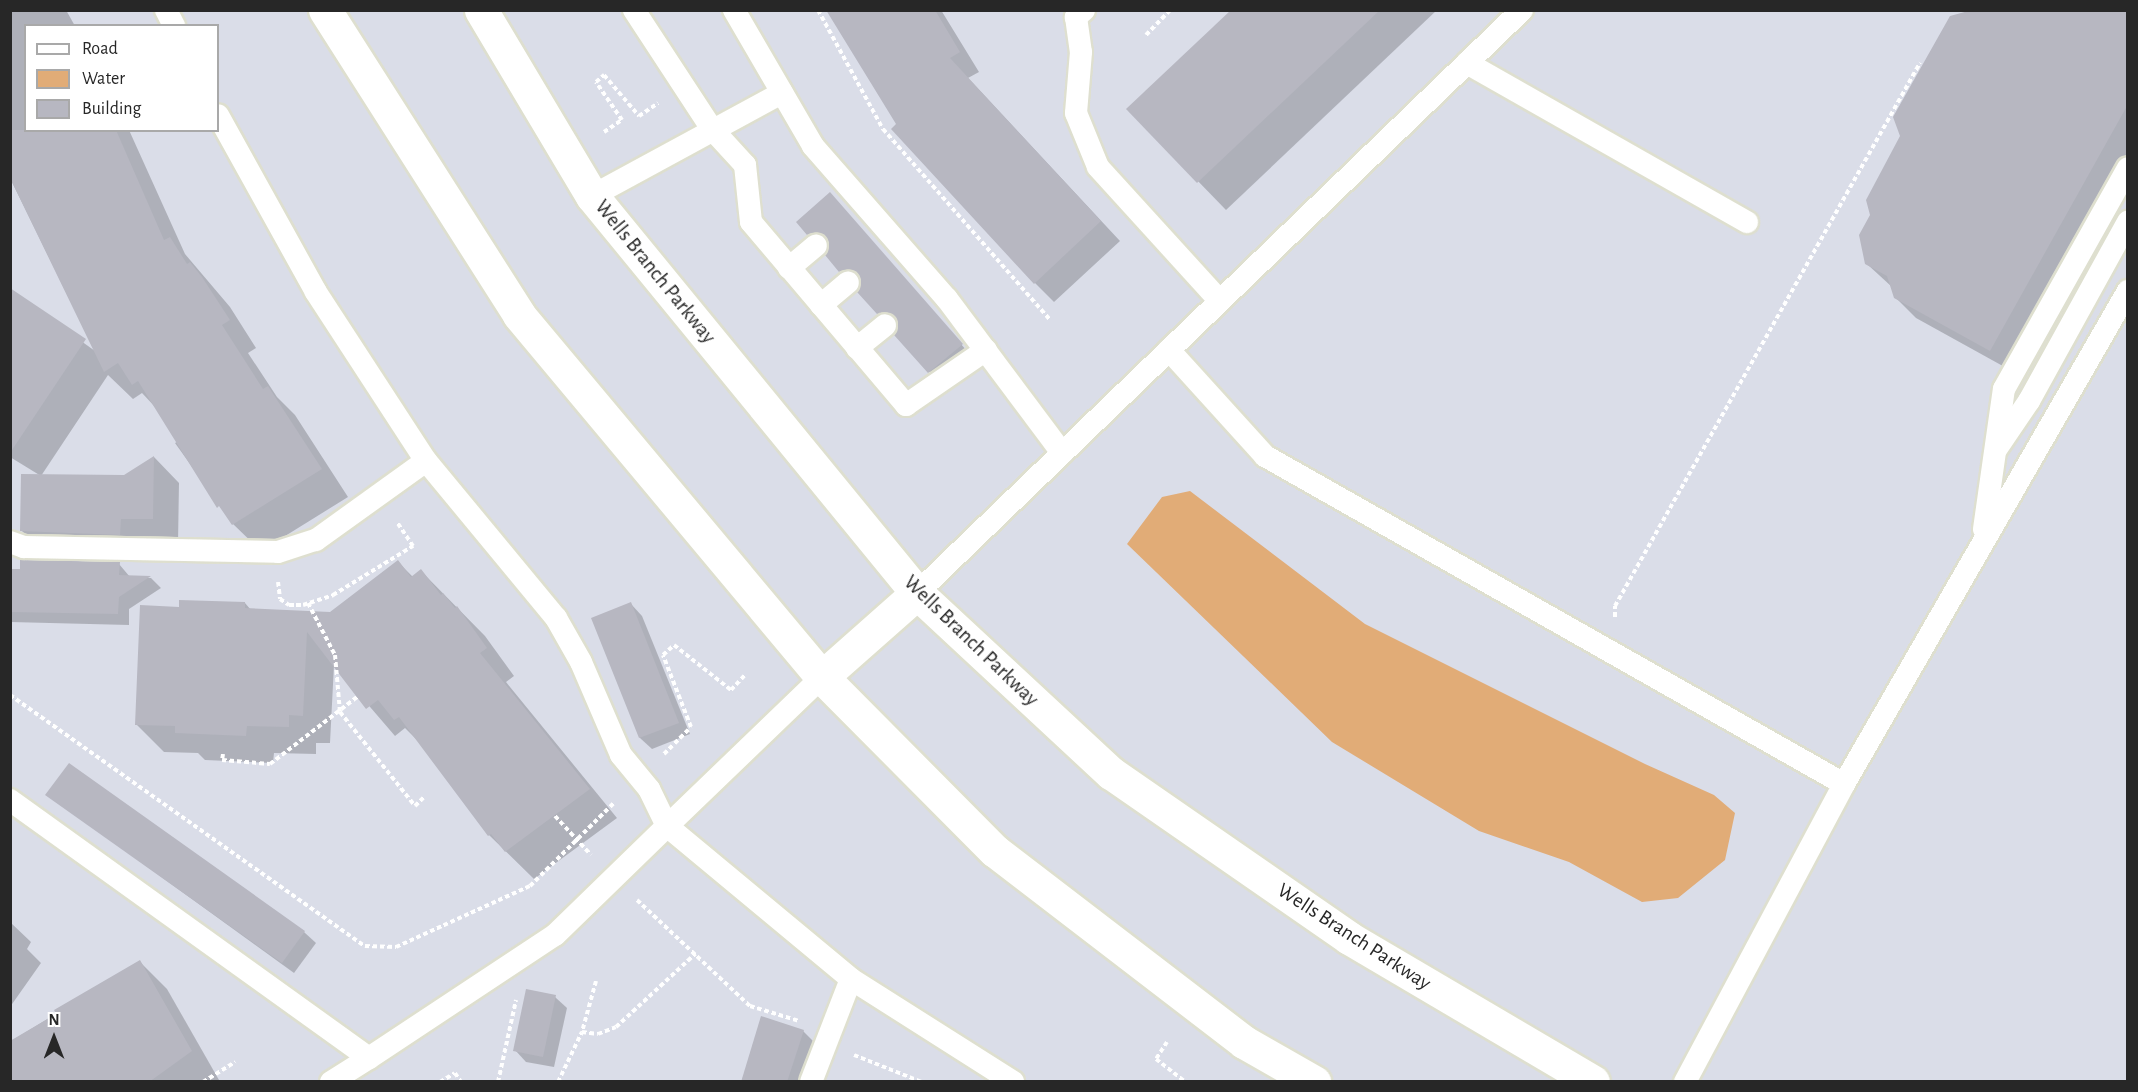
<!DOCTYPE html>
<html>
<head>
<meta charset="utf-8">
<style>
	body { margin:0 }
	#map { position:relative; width:2138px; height:1092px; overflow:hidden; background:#dadde8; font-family:"Alegreya Sans",sans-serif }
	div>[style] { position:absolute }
	.water>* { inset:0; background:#e1ac77 }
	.shadow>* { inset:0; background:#0003 }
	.building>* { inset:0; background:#b7b7c1 }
	.path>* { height:4px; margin-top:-2px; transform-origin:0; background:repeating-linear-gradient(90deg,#fff 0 4.5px,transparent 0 7.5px) }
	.roads { filter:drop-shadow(2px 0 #dedfcf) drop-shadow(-2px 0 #dedfcf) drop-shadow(0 2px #dedfcf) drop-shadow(0 -2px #dedfcf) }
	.service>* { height:22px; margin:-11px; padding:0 11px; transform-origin:11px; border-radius:11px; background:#fff }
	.secondary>* { height:33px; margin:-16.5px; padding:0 16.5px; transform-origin:16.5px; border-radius:16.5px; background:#fff }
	span { translate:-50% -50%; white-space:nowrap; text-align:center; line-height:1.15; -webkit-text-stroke:6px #fff; paint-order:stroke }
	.street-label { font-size:21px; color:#272727 }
	.frame { position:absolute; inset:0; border:12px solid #272727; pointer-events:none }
	.legend { position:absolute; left:24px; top:24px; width:195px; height:108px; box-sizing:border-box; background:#fff; border:2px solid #a9a9a9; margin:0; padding:8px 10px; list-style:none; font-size:18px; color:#272727 }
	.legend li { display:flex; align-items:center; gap:12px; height:30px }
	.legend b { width:30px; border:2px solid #a9a9a9 }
	.north { position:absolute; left:24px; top:1008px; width:60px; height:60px; -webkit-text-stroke:4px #fff; paint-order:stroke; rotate:0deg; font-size:16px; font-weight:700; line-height:24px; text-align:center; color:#272727 }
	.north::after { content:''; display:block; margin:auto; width:21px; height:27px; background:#272727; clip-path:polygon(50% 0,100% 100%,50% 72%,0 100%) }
</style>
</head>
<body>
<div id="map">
	<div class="water">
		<i style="clip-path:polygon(1190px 491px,1365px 624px,1645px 764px,1714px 795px,1735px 813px,1725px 860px,1678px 898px,1642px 902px,1569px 862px,1479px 831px,1332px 742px,1127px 544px,1162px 497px)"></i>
	</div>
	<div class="shadow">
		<i style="clip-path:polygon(10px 10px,66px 10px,75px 26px,26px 26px,26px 130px,129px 130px,185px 254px,230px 307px,256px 348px,248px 353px,277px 397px,295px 415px,348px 497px,261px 551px,233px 524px,175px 443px,179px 441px,157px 409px,142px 393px,133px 399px,108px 375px,41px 476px,124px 477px,154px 457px,179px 483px,178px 544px,47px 556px,22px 531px,41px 476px,10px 457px,10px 290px,95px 351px,10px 178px)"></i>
		<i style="clip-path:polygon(828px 10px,941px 10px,979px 72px,968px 78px,1120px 241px,1054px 302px,1035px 283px)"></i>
		<i style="clip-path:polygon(1233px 10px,1437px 10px,1226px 210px,1128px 109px)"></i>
		<i style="clip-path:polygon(1970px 10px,2128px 10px,2128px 162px,2010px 370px,1916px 318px,1895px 297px,1892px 287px,1867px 264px,1872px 215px)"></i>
		<i style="clip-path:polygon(835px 199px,967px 351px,935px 378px,896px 334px,898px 320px,883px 319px,878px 313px,861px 277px,846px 276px,841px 271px,829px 240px,820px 236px,814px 239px,808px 234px)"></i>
		<i style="clip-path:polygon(398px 562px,413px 577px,421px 571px,485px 636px,514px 676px,506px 682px,617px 818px,534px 879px,489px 835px,422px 745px,405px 728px,395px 736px,334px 665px,330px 743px,316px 743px,316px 754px,274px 753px,273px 763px,205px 760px,198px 753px,164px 752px,136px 724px,180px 609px,245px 603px,251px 610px,331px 613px)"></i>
		<i style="clip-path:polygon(119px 564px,130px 577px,151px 578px,161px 588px,129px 609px,129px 625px,10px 622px,10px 570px)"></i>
		<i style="clip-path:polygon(631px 604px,642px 616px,690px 734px,652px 749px,640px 738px,593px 619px)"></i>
		<i style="clip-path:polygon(47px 794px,304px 932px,316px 943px,294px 973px)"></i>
		<i style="clip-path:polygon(10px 922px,31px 942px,27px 949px,41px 963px,10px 1007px)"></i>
		<i style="clip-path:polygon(140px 962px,167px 989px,219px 1080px,10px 1082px,10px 1042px)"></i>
		<i style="clip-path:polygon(555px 997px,567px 1008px,554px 1067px,526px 1062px,515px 1050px)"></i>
		<i style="clip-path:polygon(803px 1031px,814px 1042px,802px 1082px,742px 1082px)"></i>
	</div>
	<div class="building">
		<i style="clip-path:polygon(826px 10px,935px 10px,960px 52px,950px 58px,1101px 221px,1034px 284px,891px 129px,896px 124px)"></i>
		<i style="clip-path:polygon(1231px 10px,1380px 10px,1197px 183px,1126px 109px)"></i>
		<i style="clip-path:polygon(1972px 10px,2127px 10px,2127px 106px,1990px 351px,1894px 298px,1887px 276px,1865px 264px,1859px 235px,1870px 215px,1866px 200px,1900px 136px,1893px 117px,1950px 16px)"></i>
		<i style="clip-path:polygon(10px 130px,116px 130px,164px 240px,170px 237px,187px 264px,190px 262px,202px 277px,230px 320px,222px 325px,263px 389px,268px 386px,322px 469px,232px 525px,219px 506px,217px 508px,138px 381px,132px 385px,118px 363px,104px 372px,10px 178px)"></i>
		<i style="clip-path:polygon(830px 192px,963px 344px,928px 373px,894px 335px,898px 323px,895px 316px,883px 312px,877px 314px,857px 292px,861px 280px,858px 273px,846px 269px,839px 272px,825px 255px,829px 243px,826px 236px,814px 232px,807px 235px,796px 222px)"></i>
		<i style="clip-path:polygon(10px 288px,86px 339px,10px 453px)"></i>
		<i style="clip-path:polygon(154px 456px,153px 519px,121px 519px,120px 535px,20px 531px,21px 474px,124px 475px)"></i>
		<i style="clip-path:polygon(20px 560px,120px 562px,119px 575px,151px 576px,119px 597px,118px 614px,10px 612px,10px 569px,20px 569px)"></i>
		<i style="clip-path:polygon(398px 560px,411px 577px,421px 569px,441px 595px,443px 593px,455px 608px,457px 606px,487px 648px,480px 653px,590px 789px,505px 852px,491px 834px,488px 836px,399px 717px,394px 720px,378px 700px,366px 709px,307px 632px,303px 716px,289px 715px,289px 727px,247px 726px,246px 736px,175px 733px,175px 726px,135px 725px,140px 605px,179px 607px,179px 600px,245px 602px,245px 608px,330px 612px)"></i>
		<i style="clip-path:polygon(631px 602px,679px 723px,639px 738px,591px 618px)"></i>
		<i style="clip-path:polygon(69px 763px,305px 931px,282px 963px,45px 795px)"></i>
		<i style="clip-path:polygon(140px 960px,192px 1051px,149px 1082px,10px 1082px,10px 1041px,56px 1014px,54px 1010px)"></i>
		<i style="clip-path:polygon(526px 989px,556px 995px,543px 1057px,513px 1051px)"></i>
		<i style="clip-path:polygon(761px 1016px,804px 1030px,787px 1082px,741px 1082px)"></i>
	</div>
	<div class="path">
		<i style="left:818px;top:10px;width:136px;rotate:61.4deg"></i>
		<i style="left:883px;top:129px;width:254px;rotate:48.8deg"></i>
		<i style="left:1146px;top:35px;width:35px;rotate:-46deg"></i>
		<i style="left:604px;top:132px;width:22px;rotate:-34deg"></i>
		<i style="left:622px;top:120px;width:46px;rotate:-124.4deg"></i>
		<i style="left:596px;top:82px;width:11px;rotate:-41deg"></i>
		<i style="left:604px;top:75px;width:54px;rotate:49.5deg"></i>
		<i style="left:639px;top:116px;width:23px;rotate:-34deg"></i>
		<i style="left:278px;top:582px;width:17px;rotate:83deg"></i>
		<i style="left:280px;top:599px;width:11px;rotate:34deg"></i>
		<i style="left:289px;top:605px;width:14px"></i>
		<i style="left:303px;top:605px;width:32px;rotate:-18deg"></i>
		<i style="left:333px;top:595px;width:94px;rotate:-31.5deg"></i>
		<i style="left:413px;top:546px;width:29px;rotate:-124deg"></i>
		<i style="left:308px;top:603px;width:59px;rotate:62.6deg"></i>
		<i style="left:335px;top:655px;width:57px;rotate:85deg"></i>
		<i style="left:340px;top:712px;width:120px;rotate:51.4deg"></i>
		<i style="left:415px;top:806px;width:13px;rotate:-45deg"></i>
		<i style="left:1615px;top:617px;width:11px;rotate:-90deg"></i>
		<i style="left:1615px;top:606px;width:623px;rotate:-60.68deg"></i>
		<i style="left:10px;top:695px;width:435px;rotate:35.3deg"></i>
		<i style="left:365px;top:946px;width:31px;rotate:2deg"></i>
		<i style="left:396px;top:947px;width:147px;rotate:-24.5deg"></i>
		<i style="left:530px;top:886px;width:118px;rotate:-44.7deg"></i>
		<i style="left:223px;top:754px;width:6px;rotate:99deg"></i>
		<i style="left:222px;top:760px;width:48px;rotate:4.8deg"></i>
		<i style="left:270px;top:764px;width:110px;rotate:-37.6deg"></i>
		<i style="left:664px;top:754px;width:38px;rotate:-45deg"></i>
		<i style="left:691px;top:727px;width:77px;rotate:-111.3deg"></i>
		<i style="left:663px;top:655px;width:15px;rotate:-42deg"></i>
		<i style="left:674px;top:645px;width:73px;rotate:38.3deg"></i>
		<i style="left:731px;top:690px;width:21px;rotate:-47deg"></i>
		<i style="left:555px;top:816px;width:53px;rotate:47.3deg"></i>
		<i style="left:637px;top:900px;width:155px;rotate:43.2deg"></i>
		<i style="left:750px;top:1006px;width:51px;rotate:17deg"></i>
		<i style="left:596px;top:981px;width:53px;rotate:105.4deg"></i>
		<i style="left:582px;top:1032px;width:16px;rotate:7deg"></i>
		<i style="left:598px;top:1034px;width:19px;rotate:-21deg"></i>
		<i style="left:616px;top:1027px;width:108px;rotate:-42.7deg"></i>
		<i style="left:1167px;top:1042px;width:20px;rotate:123deg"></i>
		<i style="left:1156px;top:1059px;width:37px;rotate:38deg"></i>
		<i style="left:854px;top:1055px;width:73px;rotate:21.7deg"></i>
		<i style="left:203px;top:1082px;width:38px;rotate:-32deg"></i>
		<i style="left:440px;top:1082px;width:17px;rotate:-31deg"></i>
		<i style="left:455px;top:1073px;width:11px;rotate:56deg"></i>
		<i style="left:498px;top:1082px;width:84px;rotate:-77.6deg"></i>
		<i style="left:558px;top:1082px;width:55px;rotate:-64.4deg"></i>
	</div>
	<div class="roads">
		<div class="service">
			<i style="left:166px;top:10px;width:18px;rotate:63deg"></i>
			<i style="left:634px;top:10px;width:142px;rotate:56.8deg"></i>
			<i style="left:712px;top:129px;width:49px;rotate:47.5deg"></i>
			<i style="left:745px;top:165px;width:57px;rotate:84deg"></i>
			<i style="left:751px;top:222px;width:240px;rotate:49.7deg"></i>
			<i style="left:906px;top:405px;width:97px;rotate:-34.5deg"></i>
			<i style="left:734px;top:10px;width:157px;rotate:59.8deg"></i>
			<i style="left:813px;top:146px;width:203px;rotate:48.8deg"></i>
			<i style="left:947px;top:299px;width:192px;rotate:53.2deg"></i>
			<i style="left:1084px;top:10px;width:11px;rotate:139deg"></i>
			<i style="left:1076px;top:17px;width:35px;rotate:82deg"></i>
			<i style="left:1081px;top:52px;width:61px;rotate:94.7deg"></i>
			<i style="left:1076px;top:113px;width:58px;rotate:67.8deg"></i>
			<i style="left:1098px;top:167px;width:181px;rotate:47.7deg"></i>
			<i style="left:1467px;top:63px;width:322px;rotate:29.6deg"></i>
			<i style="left:592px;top:196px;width:216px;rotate:-28.5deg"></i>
			<i style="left:789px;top:268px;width:35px;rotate:-40deg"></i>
			<i style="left:821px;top:305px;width:35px;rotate:-40deg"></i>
			<i style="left:857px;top:348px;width:36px;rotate:-39deg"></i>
			<i style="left:1169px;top:350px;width:143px;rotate:47.8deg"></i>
			<i style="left:1265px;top:456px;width:665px;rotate:29.53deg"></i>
			<i style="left:1997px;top:448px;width:57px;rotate:-55.8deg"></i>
			<i style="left:2029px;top:401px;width:205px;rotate:-61.1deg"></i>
			<i style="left:1984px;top:529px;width:141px;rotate:-81.9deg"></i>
			<i style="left:2004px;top:389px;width:253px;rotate:-60.7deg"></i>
			<i style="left:10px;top:542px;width:15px;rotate:20deg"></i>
			<i style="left:24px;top:547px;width:254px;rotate:1.1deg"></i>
			<i style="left:278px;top:552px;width:40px;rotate:-18deg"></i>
			<i style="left:316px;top:540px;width:135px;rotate:-35.7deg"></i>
			<i style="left:917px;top:593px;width:840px;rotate:-43.94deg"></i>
			<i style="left:822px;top:677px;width:215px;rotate:136.1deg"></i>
			<i style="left:667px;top:826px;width:239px;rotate:39.7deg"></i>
			<i style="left:851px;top:979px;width:192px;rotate:32.4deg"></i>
			<i style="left:10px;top:800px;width:442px;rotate:35.7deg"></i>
			<i style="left:369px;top:1058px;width:223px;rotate:-33.5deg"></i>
			<i style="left:555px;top:935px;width:156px;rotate:-44.2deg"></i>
			<i style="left:667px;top:826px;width:41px;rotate:-115.9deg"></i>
			<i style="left:649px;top:789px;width:44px;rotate:-129.5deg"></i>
			<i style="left:621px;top:755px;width:101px;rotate:-113.3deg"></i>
			<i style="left:581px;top:662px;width:51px;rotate:-119.6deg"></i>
			<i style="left:556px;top:618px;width:204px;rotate:-129.6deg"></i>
			<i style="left:426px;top:461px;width:202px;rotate:-123.1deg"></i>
			<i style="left:316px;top:292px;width:202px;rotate:-119deg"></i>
			<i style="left:331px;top:1082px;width:45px;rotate:-32.3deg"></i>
			<i style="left:811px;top:1082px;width:110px;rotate:-68.8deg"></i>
			<i style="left:1685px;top:1082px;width:338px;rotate:-61.9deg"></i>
			<i style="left:1844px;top:784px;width:569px;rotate:-60.06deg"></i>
		</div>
		<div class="secondary">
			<i style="left:325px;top:10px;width:361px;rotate:57.5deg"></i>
			<i style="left:519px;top:315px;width:472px;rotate:50.1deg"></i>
			<i style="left:822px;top:677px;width:245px;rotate:45.2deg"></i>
			<i style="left:995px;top:851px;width:314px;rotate:37.5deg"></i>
			<i style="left:1244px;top:1042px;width:81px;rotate:29.7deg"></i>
			<i style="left:481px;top:10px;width:217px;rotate:59.2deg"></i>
			<i style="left:592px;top:196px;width:513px;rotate:50.69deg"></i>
			<i style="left:917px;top:593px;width:265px;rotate:42.9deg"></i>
			<i style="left:1111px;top:773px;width:290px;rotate:34.7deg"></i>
			<i style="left:1349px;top:938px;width:283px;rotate:30.5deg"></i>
			<i style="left:822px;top:677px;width:127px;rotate:-41.5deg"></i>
		</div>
	</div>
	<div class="street-label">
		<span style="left:655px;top:272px;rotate:51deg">Wells Branch Parkway</span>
		<span style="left:971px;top:641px;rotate:44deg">Wells Branch Parkway</span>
		<span style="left:1354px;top:937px;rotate:33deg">Wells Branch Parkway</span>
	</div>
	<div class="frame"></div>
	<ul class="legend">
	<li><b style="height:8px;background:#fff"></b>Road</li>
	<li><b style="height:16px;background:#e1ac77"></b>Water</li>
	<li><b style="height:16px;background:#b7b7c1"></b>Building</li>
	</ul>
	<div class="north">N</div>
</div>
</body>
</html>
